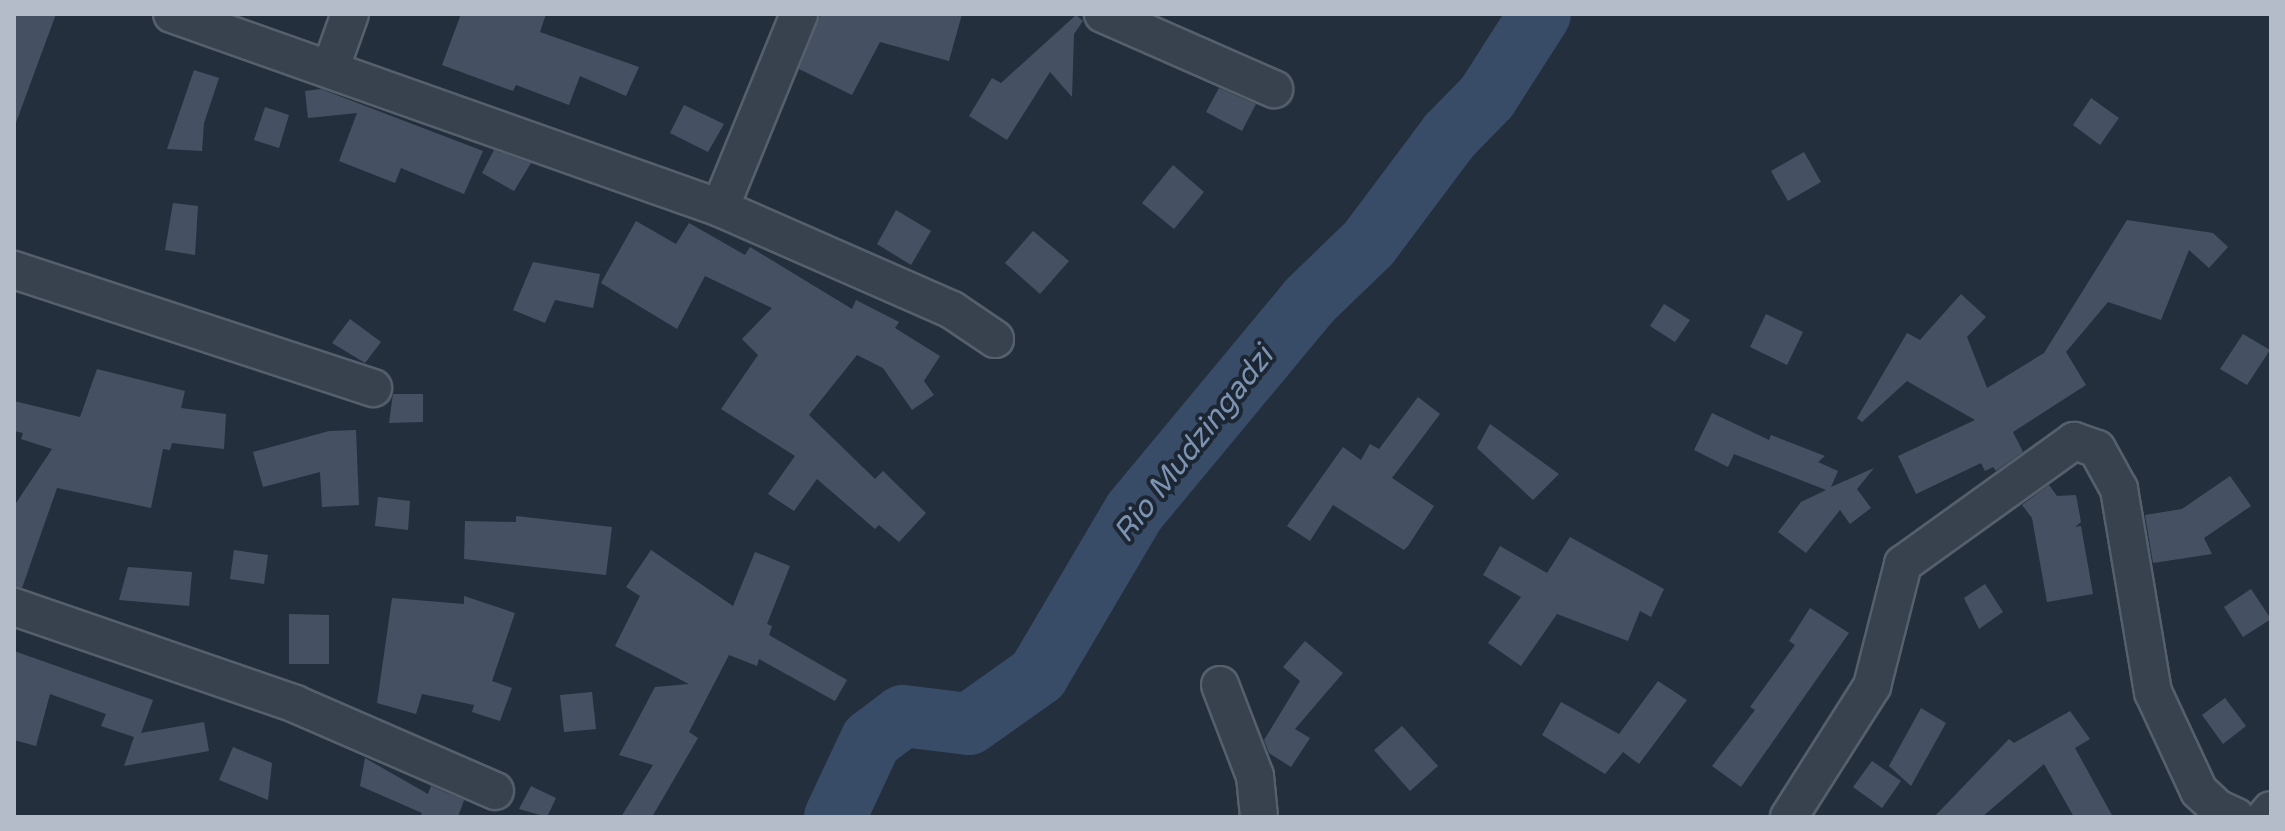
<!DOCTYPE html>
<html>
<head>
<meta charset="utf-8">
<style>
	body { margin:0 }
	#map { position:relative; width:2285px; height:831px; overflow:hidden; background:#242f3e; font-family:"Varela Round",sans-serif }
	div>[style] { position:absolute }
	.river>* { height:62px; margin:-31px; padding:0 31px; transform-origin:31px; border-radius:31px; background:#394c67 }
	.building>* { inset:0; background:#455162 }
	.roads { filter:drop-shadow(2px 0 #565f6c) drop-shadow(-2px 0 #565f6c) drop-shadow(0 2px #565f6c) drop-shadow(0 -2px #565f6c) }
	.street>* { height:36px; margin:-18px; padding:0 18px; transform-origin:18px; border-radius:18px; background:#38414e }
	span { translate:-50% -50%; white-space:nowrap; text-align:center; line-height:1.15; -webkit-text-stroke:8px #1d2633; paint-order:stroke }
	.water-label { font-size:30px; color:#7c92b1; font-style:italic }
	.frame { position:absolute; inset:0; border:16px solid #b4bcc9; pointer-events:none }
</style>
</head>
<body>
<div id="map">
	<div class="river">
		<i style="left:835px;top:817px;width:85px;rotate:-64.9deg"></i>
		<i style="left:871px;top:740px;width:40px;rotate:-37deg"></i>
		<i style="left:903px;top:716px;width:66px;rotate:6.9deg"></i>
		<i style="left:969px;top:724px;width:85px;rotate:-35.4deg"></i>
		<i style="left:1038px;top:675px;width:189px;rotate:-59.5deg"></i>
		<i style="left:1134px;top:512px;width:274px;rotate:-50.3deg"></i>
		<i style="left:1309px;top:301px;width:83px;rotate:-44deg"></i>
		<i style="left:1369px;top:243px;width:134px;rotate:-53.2deg"></i>
		<i style="left:1449px;top:136px;width:54px;rotate:-45.7deg"></i>
		<i style="left:1487px;top:97px;width:98px;rotate:-57.4deg"></i>
	</div>
	<div class="building">
		<i style="clip-path:polygon(14px 14px,56px 14px,14px 128px)"></i>
		<i style="clip-path:polygon(461px 14px,546px 14px,540px 32px,639px 67px,626px 96px,580px 76px,569px 105px,516px 85px,513px 91px,442px 65px)"></i>
		<i style="clip-path:polygon(821px 14px,962px 14px,949px 61px,880px 42px,852px 95px,799px 69px)"></i>
		<i style="clip-path:polygon(1076px 15px,1083px 21px,1074px 34px,1072px 97px,1050px 72px,1007px 140px,969px 116px,992px 78px,1001px 83px)"></i>
		<i style="clip-path:polygon(194px 70px,219px 78px,204px 123px,202px 151px,167px 149px)"></i>
		<i style="clip-path:polygon(1219px 88px,1256px 104px,1242px 131px,1206px 112px)"></i>
		<i style="clip-path:polygon(321px 89px,483px 151px,464px 194px,401px 168px,395px 183px,339px 161px,357px 113px,308px 118px,305px 91px)"></i>
		<i style="clip-path:polygon(2091px 98px,2119px 118px,2100px 145px,2073px 125px)"></i>
		<i style="clip-path:polygon(684px 105px,724px 124px,708px 152px,670px 133px)"></i>
		<i style="clip-path:polygon(265px 107px,289px 115px,279px 148px,254px 140px)"></i>
		<i style="clip-path:polygon(494px 150px,531px 163px,514px 191px,482px 173px)"></i>
		<i style="clip-path:polygon(1804px 152px,1821px 182px,1788px 201px,1771px 171px)"></i>
		<i style="clip-path:polygon(1173px 165px,1204px 192px,1174px 229px,1142px 203px)"></i>
		<i style="clip-path:polygon(173px 203px,198px 206px,195px 255px,165px 250px)"></i>
		<i style="clip-path:polygon(896px 210px,931px 231px,911px 265px,877px 244px)"></i>
		<i style="clip-path:polygon(2127px 220px,2213px 233px,2228px 247px,2209px 268px,2189px 250px,2161px 320px,2108px 302px,2066px 352px,2086px 385px,2013px 432px,2023px 452px,1996px 471px,1993px 467px,1985px 471px,1981px 463px,1916px 494px,1898px 456px,1975px 420px,1907px 381px,1862px 422px,1857px 418px,1907px 333px,1920px 340px,1961px 294px,1986px 317px,1967px 337px,1987px 388px,2044px 353px)"></i>
		<i style="clip-path:polygon(636px 221px,676px 244px,689px 223px,745px 255px,750px 247px,852px 309px,856px 300px,899px 322px,895px 328px,940px 356px,924px 381px,934px 395px,912px 410px,883px 368px,857px 355px,809px 415px,875px 479px,883px 471px,926px 513px,899px 542px,879px 525px,875px 529px,817px 479px,794px 511px,768px 494px,795px 456px,721px 409px,758px 355px,742px 339px,772px 308px,705px 276px,677px 329px,601px 283px)"></i>
		<i style="clip-path:polygon(1033px 231px,1069px 261px,1040px 294px,1005px 263px)"></i>
		<i style="clip-path:polygon(533px 262px,600px 274px,593px 308px,555px 300px,545px 323px,513px 310px)"></i>
		<i style="clip-path:polygon(1664px 304px,1690px 320px,1675px 342px,1650px 326px)"></i>
		<i style="clip-path:polygon(1766px 314px,1803px 332px,1787px 365px,1750px 347px)"></i>
		<i style="clip-path:polygon(350px 319px,381px 342px,365px 363px,332px 343px)"></i>
		<i style="clip-path:polygon(2243px 334px,2270px 350px,2247px 385px,2220px 369px)"></i>
		<i style="clip-path:polygon(97px 369px,185px 391px,181px 408px,226px 414px,224px 449px,172px 443px,170px 450px,163px 449px,151px 508px,57px 488px,22px 588px,14px 587px,14px 506px,52px 449px,21px 439px,23px 433px,14px 431px,14px 401px,80px 417px)"></i>
		<i style="clip-path:polygon(393px 394px,423px 394px,423px 422px,389px 423px)"></i>
		<i style="clip-path:polygon(1418px 397px,1440px 414px,1392px 478px,1434px 506px,1408px 546px,1404px 550px,1333px 505px,1310px 541px,1287px 526px,1343px 447px,1361px 460px,1370px 444px,1379px 449px)"></i>
		<i style="clip-path:polygon(1712px 413px,1769px 440px,1771px 435px,1825px 456px,1818px 462px,1838px 471px,1831px 487px,1874px 468px,1857px 489px,1871px 508px,1850px 524px,1840px 510px,1806px 553px,1778px 532px,1801px 502px,1826px 490px,1734px 454px,1728px 467px,1694px 450px)"></i>
		<i style="clip-path:polygon(1490px 424px,1559px 474px,1533px 500px,1477px 448px)"></i>
		<i style="clip-path:polygon(356px 430px,359px 505px,322px 507px,320px 472px,263px 487px,253px 452px,329px 431px)"></i>
		<i style="clip-path:polygon(2230px 476px,2251px 506px,2204px 538px,2212px 554px,2153px 563px,2145px 515px,2182px 509px)"></i>
		<i style="clip-path:polygon(2049px 485px,2057px 496px,2076px 495px,2081px 522px,2075px 527px,2081px 526px,2093px 594px,2047px 602px,2032px 518px,2022px 505px)"></i>
		<i style="clip-path:polygon(378px 497px,410px 501px,408px 530px,375px 526px)"></i>
		<i style="clip-path:polygon(516px 516px,612px 527px,606px 575px,464px 559px,465px 521px,516px 522px)"></i>
		<i style="clip-path:polygon(1570px 537px,1664px 589px,1651px 617px,1640px 611px,1628px 641px,1557px 614px,1521px 666px,1488px 643px,1521px 597px,1483px 575px,1500px 546px,1547px 573px)"></i>
		<i style="clip-path:polygon(234px 550px,268px 555px,264px 584px,230px 579px)"></i>
		<i style="clip-path:polygon(651px 550px,733px 606px,755px 552px,790px 566px,767px 624px,772px 626px,769px 635px,847px 680px,835px 701px,759px 659px,757px 666px,729px 655px,689px 732px,698px 738px,652px 817px,621px 817px,653px 765px,619px 755px,655px 687px,689px 684px,615px 646px,640px 596px,626px 587px)"></i>
		<i style="clip-path:polygon(128px 567px,192px 572px,189px 606px,119px 600px)"></i>
		<i style="clip-path:polygon(1985px 584px,2003px 612px,1979px 629px,1964px 598px)"></i>
		<i style="clip-path:polygon(2251px 589px,2271px 619px,2243px 637px,2224px 607px)"></i>
		<i style="clip-path:polygon(464px 596px,515px 613px,492px 681px,512px 688px,500px 721px,472px 712px,474px 705px,422px 694px,416px 714px,377px 703px,392px 598px,464px 604px)"></i>
		<i style="clip-path:polygon(1810px 608px,1849px 633px,1741px 787px,1712px 766px,1755px 710px,1750px 707px,1795px 645px,1789px 641px)"></i>
		<i style="clip-path:polygon(289px 614px,329px 615px,329px 664px,289px 664px)"></i>
		<i style="clip-path:polygon(1305px 641px,1343px 673px,1295px 729px,1310px 738px,1291px 767px,1269px 753px,1264px 740px,1300px 681px,1283px 667px)"></i>
		<i style="clip-path:polygon(14px 651px,153px 700px,141px 733px,204px 722px,209px 751px,124px 766px,134px 737px,101px 726px,106px 714px,50px 694px,36px 746px,14px 740px)"></i>
		<i style="clip-path:polygon(1658px 681px,1687px 700px,1639px 764px,1623px 752px,1605px 774px,1542px 735px,1561px 702px,1619px 734px)"></i>
		<i style="clip-path:polygon(592px 692px,596px 729px,564px 732px,560px 695px)"></i>
		<i style="clip-path:polygon(2225px 698px,2246px 726px,2223px 744px,2202px 715px)"></i>
		<i style="clip-path:polygon(1921px 708px,1946px 723px,1911px 786px,1889px 766px)"></i>
		<i style="clip-path:polygon(2070px 711px,2090px 739px,2075px 748px,2113px 817px,2074px 817px,2044px 764px,1982px 817px,1934px 817px,2009px 739px,2014px 743px)"></i>
		<i style="clip-path:polygon(1402px 726px,1438px 766px,1410px 791px,1374px 750px)"></i>
		<i style="clip-path:polygon(233px 747px,272px 763px,268px 800px,219px 780px)"></i>
		<i style="clip-path:polygon(365px 758px,428px 794px,431px 786px,464px 800px,458px 817px,420px 817px,422px 813px,360px 786px)"></i>
		<i style="clip-path:polygon(1872px 761px,1901px 781px,1882px 808px,1853px 787px)"></i>
		<i style="clip-path:polygon(531px 786px,556px 798px,547px 817px,519px 809px)"></i>
	</div>
	<div class="roads">
		<div class="street">
			<i style="left:172px;top:14px;width:581px;rotate:19.49deg"></i>
			<i style="left:720px;top:208px;width:253px;rotate:23.7deg"></i>
			<i style="left:952px;top:310px;width:52px;rotate:34deg"></i>
			<i style="left:1103px;top:14px;width:187px;rotate:23.7deg"></i>
			<i style="left:331px;top:67px;width:56px;rotate:-70.3deg"></i>
			<i style="left:720px;top:208px;width:209px;rotate:-67.8deg"></i>
			<i style="left:14px;top:270px;width:378px;rotate:18.2deg"></i>
			<i style="left:14px;top:607px;width:297px;rotate:19deg"></i>
			<i style="left:295px;top:704px;width:218px;rotate:23.5deg"></i>
			<i style="left:1220px;top:685px;width:97px;rotate:69deg"></i>
			<i style="left:1255px;top:776px;width:41px;rotate:84.4deg"></i>
			<i style="left:1789px;top:817px;width:155px;rotate:-57.6deg"></i>
			<i style="left:1872px;top:686px;width:126px;rotate:-75.7deg"></i>
			<i style="left:1903px;top:564px;width:211px;rotate:-35.7deg"></i>
			<i style="left:2074px;top:441px;width:24px;rotate:19deg"></i>
			<i style="left:2097px;top:449px;width:46px;rotate:61.2deg"></i>
			<i style="left:2119px;top:489px;width:206px;rotate:80.5deg"></i>
			<i style="left:2153px;top:692px;width:109px;rotate:65.1deg"></i>
			<i style="left:2199px;top:791px;width:25px;rotate:43deg"></i>
			<i style="left:2217px;top:808px;width:21px;rotate:25deg"></i>
			<i style="left:2265px;top:817px;width:9px;rotate:-49deg"></i>
		</div>
	</div>
	<div class="water-label">
		<span style="left:1194px;top:445px;rotate:-52deg">Rio Mudzingadzi</span>
	</div>
	<div class="frame"></div>
</div>
</body>
</html>
